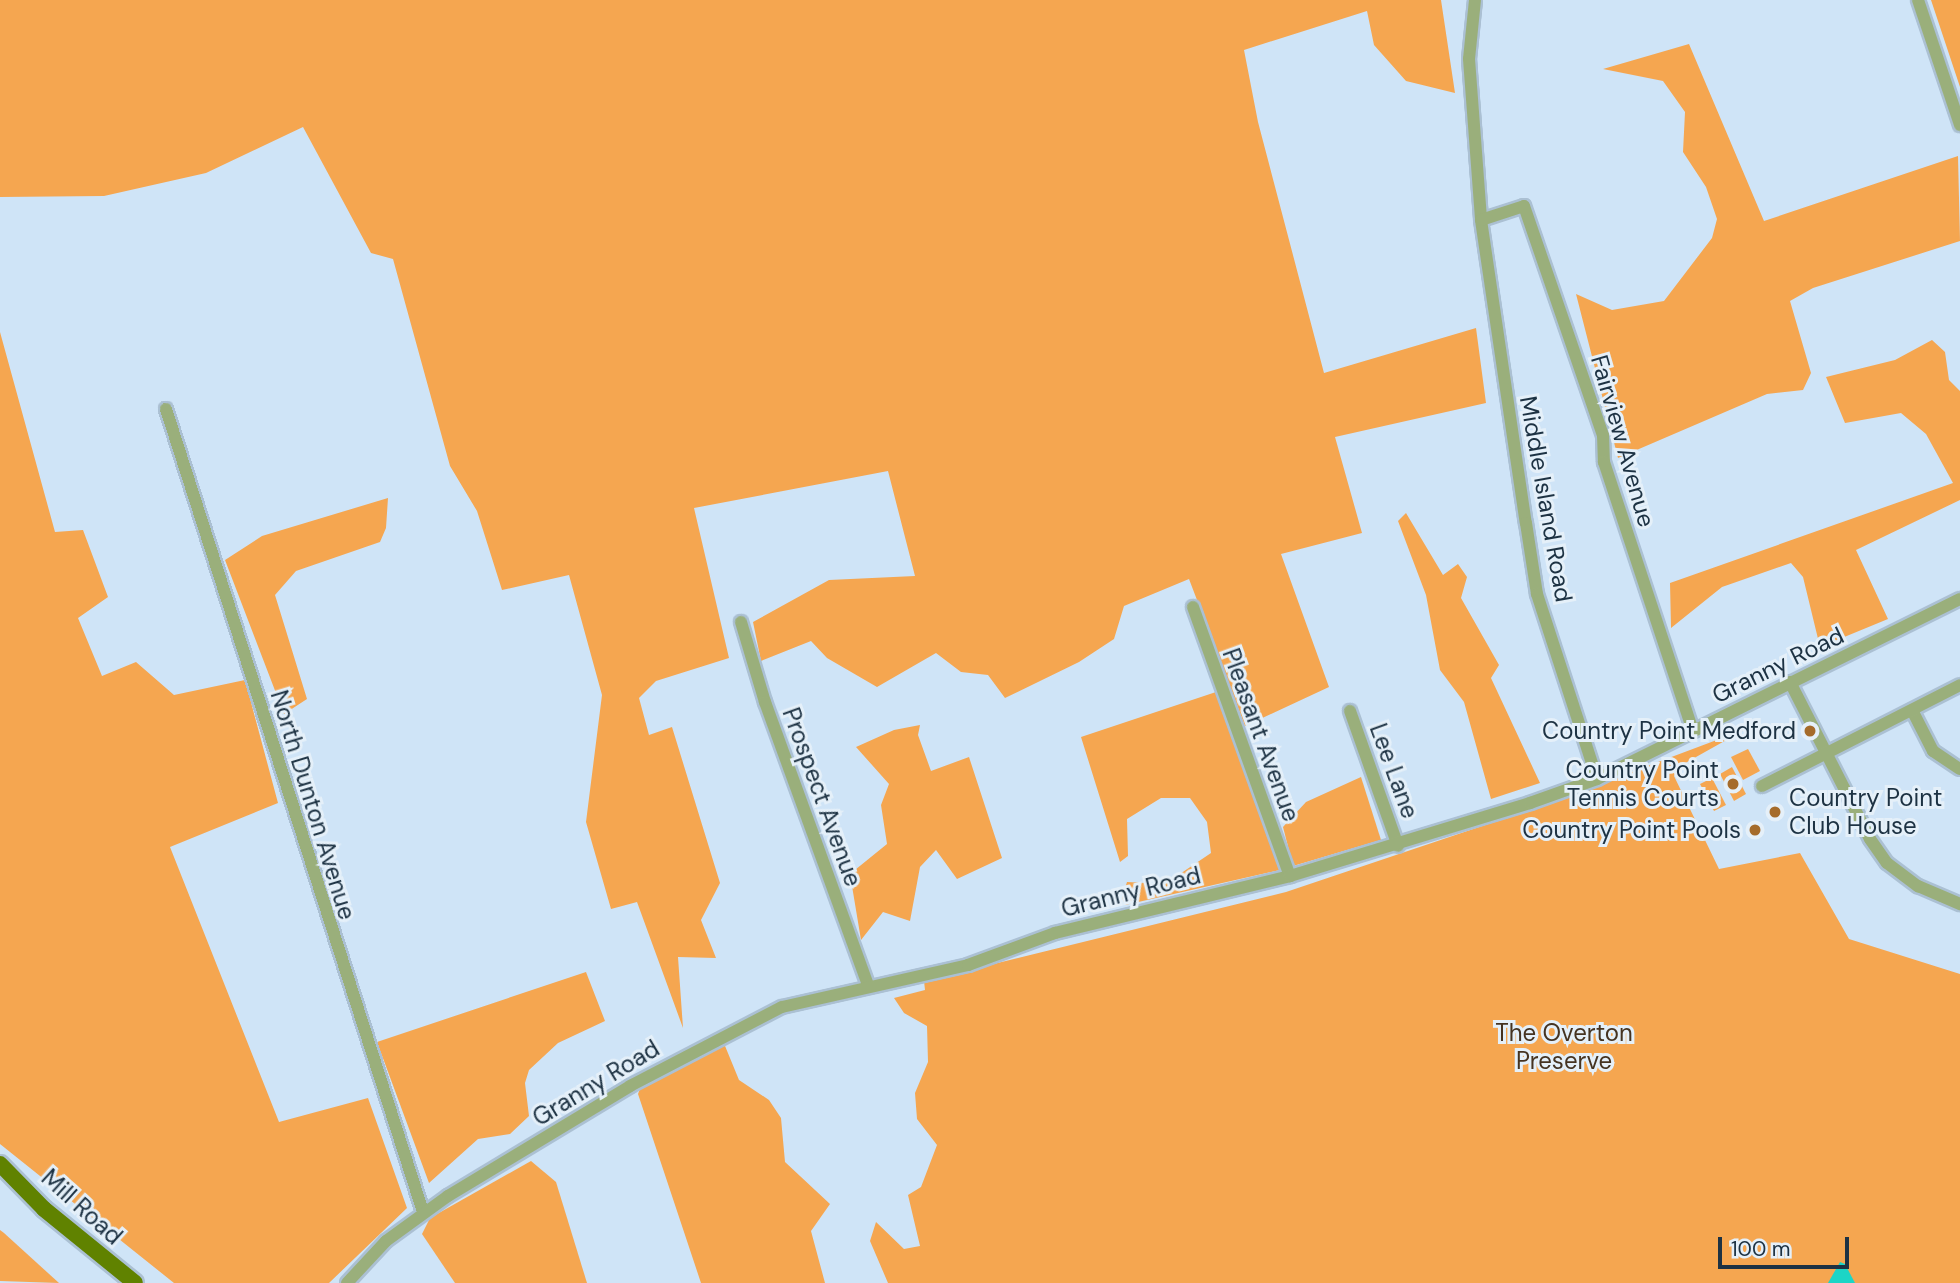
<!DOCTYPE html>
<html>
<head>
<meta charset="utf-8">
<style>
	body { margin:0 }
	#map { position:relative; width:1960px; height:1283px; overflow:hidden; background:#cfe4f7; font-family:"DM Sans",sans-serif }
	div>[style] { position:absolute }
	.green>* { inset:0; background:#f5a650 }
	.water>* { inset:0; background:#1cd5c6 }
	.roads { filter:drop-shadow(2px 0 #abc0d3) drop-shadow(-2px 0 #abc0d3) drop-shadow(0 2px #abc0d3) drop-shadow(0 -2px #abc0d3) }
	.minor>* { height:12px; margin:-6px; padding:0 6px; transform-origin:6px; border-radius:6px; background:#9aaf7b }
	.major>* { height:16px; margin:-8px; padding:0 8px; transform-origin:8px; border-radius:8px; background:#608200 }
	.dots>* { width:19px; height:19px; translate:-50% -50%; box-sizing:border-box; border:4px solid #e5f0f9; border-radius:50% }
	span { translate:-50% -50%; white-space:nowrap; text-align:center; line-height:1.15; -webkit-text-stroke:6px #e5f0f9; paint-order:stroke }
	.street-label { font-size:24px; color:#1d3243 }
	.poi-label { font-size:24px; color:#1d3243 }
	.right { translate:-100% -50%; text-align:right }
	.left { translate:0 -50%; text-align:left }
	.park-label { font-size:24px; color:#453321 }
	.scale { position:absolute; left:1718px; top:1237px; width:131px; height:32px; box-sizing:border-box; border:4px solid #1d3243; border-top:0; padding-left:9px; font-size:21px; line-height:24px; white-space:nowrap; color:#1d3243; -webkit-text-stroke:5px #e5f0f9; paint-order:stroke }
</style>
</head>
<body>
<div id="map">
	<div class="green">
		<i style="clip-path:polygon(0 0,1441px 0,1455px 93px,1406px 81px,1374px 45px,1367px 11px,1244px 50px,1258px 122px,1324px 373px,1476px 328px,1486px 403px,1335px 437px,1362px 533px,1281px 554px,1329px 687px,1245px 726px,1189px 579px,1124px 606px,1114px 639px,1079px 662px,1005px 698px,988px 675px,961px 672px,936px 653px,877px 687px,827px 658px,811px 641px,761px 661px,753px 622px,829px 580px,915px 576px,888px 471px,694px 508px,729px 658px,656px 681px,639px 698px,649px 735px,672px 727px,720px 883px,701px 920px,716px 958px,678px 957px,683px 1028px,637px 902px,611px 909px,586px 822px,602px 695px,569px 575px,502px 590px,477px 511px,450px 466px,393px 259px,371px 253px,303px 127px,206px 173px,104px 196px,0 197px)"></i>
		<i style="clip-path:polygon(1931px 0,1960px 0,1960px 87px)"></i>
		<i style="clip-path:polygon(1689px 44px,1764px 221px,1958px 156px,1960px 241px,1813px 288px,1790px 301px,1811px 373px,1803px 390px,1767px 394px,1618px 458px,1576px 294px,1612px 310px,1664px 301px,1712px 238px,1717px 219px,1706px 187px,1683px 152px,1685px 112px,1663px 81px,1603px 69px)"></i>
		<i style="clip-path:polygon(0 332px,55px 532px,83px 530px,108px 597px,78px 618px,102px 676px,136px 662px,174px 695px,245px 680px,278px 803px,170px 847px,279px 1122px,368px 1098px,407px 1208px,329px 1283px,174px 1283px,0 1144px)"></i>
		<i style="clip-path:polygon(1932px 340px,1945px 352px,1949px 380px,1960px 391px,1960px 500px,1856px 550px,1888px 619px,1820px 647px,1803px 577px,1791px 563px,1722px 587px,1671px 628px,1670px 583px,1953px 483px,1926px 434px,1901px 413px,1845px 423px,1826px 377px,1895px 360px)"></i>
		<i style="clip-path:polygon(388px 498px,386px 528px,380px 542px,296px 571px,275px 595px,307px 699px,284px 714px,225px 560px,262px 536px)"></i>
		<i style="clip-path:polygon(1406px 513px,1443px 575px,1458px 564px,1467px 577px,1461px 598px,1499px 665px,1491px 678px,1540px 783px,1491px 799px,1464px 702px,1440px 670px,1426px 595px,1398px 521px)"></i>
		<i style="clip-path:polygon(1216px 692px,1280px 870px,1125px 905px,1122px 898px,1127px 882px,1165px 884px,1211px 853px,1207px 822px,1190px 798px,1161px 798px,1127px 819px,1128px 856px,1120px 862px,1081px 737px)"></i>
		<i style="clip-path:polygon(920px 725px,918px 735px,931px 771px,969px 757px,1002px 858px,957px 879px,936px 850px,920px 867px,910px 921px,883px 912px,861px 940px,850px 874px,887px 844px,881px 805px,889px 784px,856px 747px,894px 730px)"></i>
		<i style="clip-path:polygon(1746px 729px,1680px 766px,1674px 776px,1719px 869px,1800px 853px,1849px 939px,1960px 974px,1960px 1283px,888px 1283px,870px 1241px,876px 1222px,904px 1249px,920px 1246px,908px 1195px,921px 1187px,937px 1145px,917px 1119px,915px 1093px,928px 1062px,927px 1026px,904px 1013px,894px 998px,925px 990px,924px 981px,1286px 892px,1533px 809px)"></i>
		<i style="clip-path:polygon(1748px 749px,1760px 771px,1743px 780px,1731px 757px)"></i>
		<i style="clip-path:polygon(1732px 767px,1746px 794px,1734px 801px,1720px 774px)"></i>
		<i style="clip-path:polygon(1361px 777px,1381px 840px,1293px 866px,1283px 827px,1306px 802px)"></i>
		<i style="clip-path:polygon(1712px 778px,1726px 805px,1714px 811px,1700px 784px)"></i>
		<i style="clip-path:polygon(586px 972px,605px 1021px,558px 1043px,529px 1070px,525px 1083px,529px 1116px,510px 1134px,478px 1139px,429px 1183px,377px 1042px)"></i>
		<i style="clip-path:polygon(723px 1041px,739px 1080px,769px 1100px,781px 1118px,785px 1162px,830px 1204px,811px 1231px,825px 1283px,701px 1283px,638px 1094px,641px 1086px)"></i>
		<i style="clip-path:polygon(531px 1161px,556px 1182px,587px 1283px,455px 1283px,422px 1234px,430px 1218px)"></i>
		<i style="clip-path:polygon(0 1230px,4px 1233px,59px 1283px,0 1281px)"></i>
	</div>
	<div class="water">
		<i style="clip-path:polygon(1840px 1262px,1845px 1264px,1855px 1283px,1828px 1283px)"></i>
	</div>
	<div class="roads">
		<div class="minor">
			<i style="left:1475px;top:0;width:59px;rotate:95.8deg"></i>
			<i style="left:1469px;top:59px;width:161px;rotate:85.7deg"></i>
			<i style="left:1481px;top:220px;width:306px;rotate:81.6deg"></i>
			<i style="left:1526px;top:523px;width:72px;rotate:81.2deg"></i>
			<i style="left:1537px;top:594px;width:194px;rotate:72deg"></i>
			<i style="left:1918px;top:0;width:132px;rotate:71.4deg"></i>
			<i style="left:1481px;top:220px;width:45px;rotate:-18deg"></i>
			<i style="left:1524px;top:206px;width:242px;rotate:71deg"></i>
			<i style="left:1603px;top:435px;width:27px;rotate:88deg"></i>
			<i style="left:1604px;top:462px;width:283px;rotate:71.7deg"></i>
			<i style="left:166px;top:409px;width:843px;rotate:72.25deg"></i>
			<i style="left:1193px;top:607px;width:286px;rotate:70.2deg"></i>
			<i style="left:741px;top:622px;width:84px;rotate:73.3deg"></i>
			<i style="left:765px;top:702px;width:301px;rotate:70deg"></i>
			<i style="left:1790px;top:682px;width:176px;rotate:63deg"></i>
			<i style="left:1870px;top:839px;width:29px;rotate:55deg"></i>
			<i style="left:1887px;top:863px;width:39px;rotate:37deg"></i>
			<i style="left:1918px;top:886px;width:46px;rotate:23.2deg"></i>
			<i style="left:1912px;top:710px;width:46px;rotate:62.9deg"></i>
			<i style="left:1933px;top:751px;width:32px;rotate:34deg"></i>
			<i style="left:1350px;top:711px;width:143px;rotate:70.4deg"></i>
			<i style="left:1762px;top:786px;width:222px;rotate:-27deg"></i>
			<i style="left:347px;top:1283px;width:57px;rotate:-47.1deg"></i>
			<i style="left:386px;top:1241px;width:77px;rotate:-36deg"></i>
			<i style="left:448px;top:1196px;width:213px;rotate:-31.1deg"></i>
			<i style="left:630px;top:1086px;width:171px;rotate:-27.5deg"></i>
			<i style="left:782px;top:1007px;width:191px;rotate:-12.7deg"></i>
			<i style="left:968px;top:965px;width:93px;rotate:-20.2deg"></i>
			<i style="left:1055px;top:933px;width:242px;rotate:-13.6deg"></i>
			<i style="left:1290px;top:876px;width:251px;rotate:-16.9deg"></i>
			<i style="left:1530px;top:803px;width:71px;rotate:-19.7deg"></i>
			<i style="left:1597px;top:779px;width:405px;rotate:-26.4deg"></i>
		</div>
		<div class="major">
			<i style="left:0;top:1164px;width:63px;rotate:45.6deg"></i>
			<i style="left:44px;top:1209px;width:117px;rotate:39.1deg"></i>
		</div>
	</div>
	<div class="dots">
		<i style="left:1810px;top:731px;background:#a56b2a"></i>
		<i style="left:1733px;top:784px;background:#a56b2a"></i>
		<i style="left:1775px;top:812px;background:#a56b2a"></i>
		<i style="left:1755px;top:830px;background:#a56b2a"></i>
	</div>
	<div class="street-label">
		<span style="left:1623px;top:441px;rotate:74deg">Fairview Avenue</span>
		<span style="left:1546px;top:499px;rotate:80deg">Middle Island Road</span>
		<span style="left:1778px;top:665px;rotate:-26deg">Granny Road</span>
		<span style="left:1261px;top:735px;rotate:70deg">Pleasant Avenue</span>
		<span style="left:1394px;top:771px;rotate:70deg">Lee Lane</span>
		<span style="left:822px;top:797px;rotate:70deg">Prospect Avenue</span>
		<span style="left:313px;top:805px;rotate:73deg">North Dunton Avenue</span>
		<span style="left:1131px;top:892px;rotate:-14deg">Granny Road</span>
		<span style="left:596px;top:1083px;rotate:-31deg">Granny Road</span>
		<span style="left:82px;top:1207px;rotate:42deg">Mill Road</span>
	</div>
	<div class="poi-label">
		<span class="right" style="left:1796px;top:731px">Country Point Medford</span>
		<span class="right" style="left:1719px;top:784px">Country Point<br>Tennis Courts</span>
		<span class="left" style="left:1789px;top:812px">Country Point<br>Club House</span>
		<span class="right" style="left:1741px;top:830px">Country Point Pools</span>
	</div>
	<div class="park-label">
		<span style="left:1564px;top:1047px">The Overton<br>Preserve</span>
	</div>
	<div class="scale">100 m</div>
</div>
</body>
</html>
